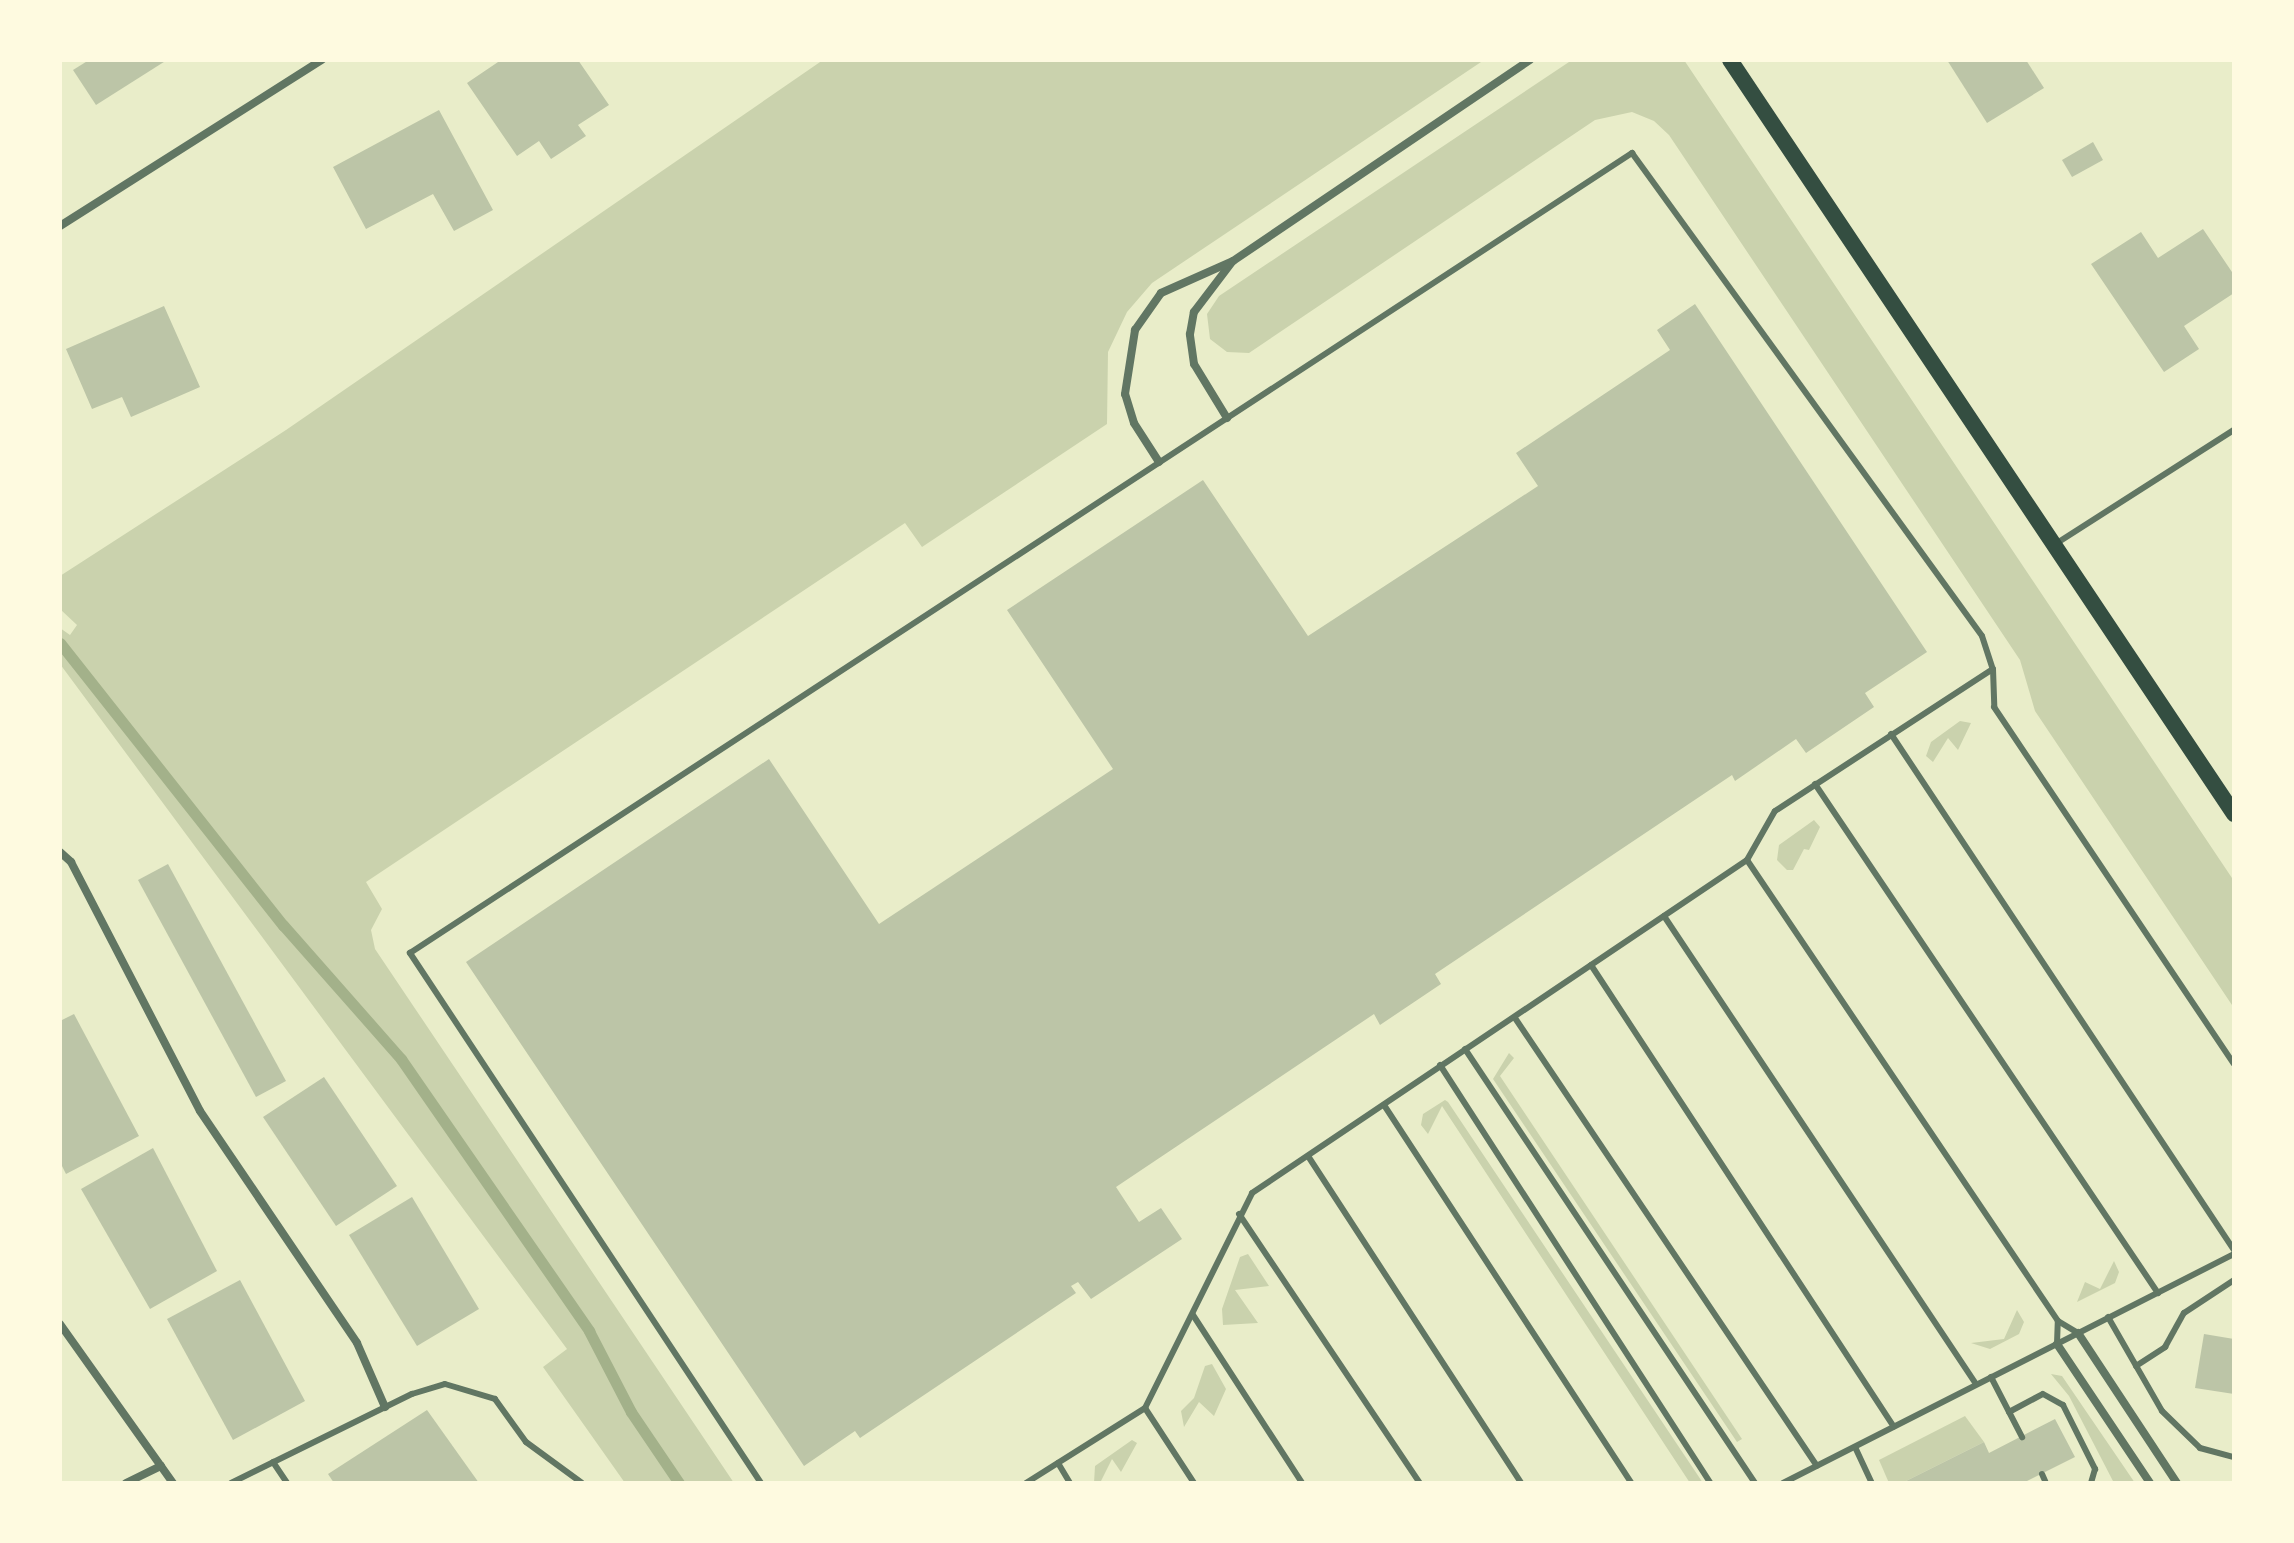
<!DOCTYPE html>
<html>
<head>
<meta charset="utf-8">
<style>
	body { margin:0 }
	#map { position:relative; width:2294px; height:1543px; overflow:hidden; background:#e9edc9; font-family:Karla,sans-serif }
	div>[style] { position:absolute }
	.green>* { inset:0; background:#cad2ad }
	.stream>* { height:11px; margin:-5.5px; padding:0 5.5px; transform-origin:5.5px; border-radius:5.5px; background:#a3b18a }
	.building>* { inset:0; background:#bcc5a7 }
	.service>* { height:6px; margin:-3px; padding:0 3px; transform-origin:3px; border-radius:3px; background:#617663 }
	.minor>* { height:8px; margin:-4px; padding:0 4px; transform-origin:4px; border-radius:4px; background:#617663 }
	.secondary>* { height:16px; margin:-8px; padding:0 8px; transform-origin:8px; border-radius:8px; background:#344e41 }
	span { translate:-50% -50%; white-space:nowrap; text-align:center; line-height:1.15; -webkit-text-stroke:8px #fefae0; paint-order:stroke }
	.frame { position:absolute; inset:0; border:62px solid #fefae0; pointer-events:none }
</style>
</head>
<body>
<div id="map">
	<div class="green">
		<i style="clip-path:polygon(823px 60px,1484px 60px,1152px 283px,1127px 312px,1108px 352px,1107px 424px,922px 547px,905px 523px,366px 882px,382px 909px,371px 930px,375px 949px,734px 1483px,625px 1483px,543px 1367px,567px 1349px,60px 664px,60px 628px,70px 635px,77px 625px,60px 609px,60px 576px,286px 430px)"></i>
		<i style="clip-path:polygon(1572px 60px,1684px 60px,2234px 881px,2234px 1008px,2035px 711px,2020px 660px,1669px 135px,1654px 121px,1632px 112px,1595px 120px,1249px 353px,1227px 352px,1210px 339px,1207px 314px,1219px 296px)"></i>
		<i style="clip-path:polygon(1960px 721px,1971px 723px,1958px 750px,1948px 738px,1933px 762px,1926px 756px,1931px 742px)"></i>
		<i style="clip-path:polygon(1814px 820px,1820px 827px,1809px 850px,1804px 849px,1793px 870px,1787px 870px,1777px 860px,1779px 845px)"></i>
		<i style="clip-path:polygon(1509px 1053px,1514px 1058px,1500px 1076px,1742px 1439px,1737px 1442px,1493px 1079px)"></i>
		<i style="clip-path:polygon(1445px 1100px,1448px 1102px,1703px 1483px,1690px 1483px,1442px 1106px,1428px 1134px,1421px 1125px,1423px 1114px)"></i>
		<i style="clip-path:polygon(1248px 1254px,1269px 1286px,1235px 1290px,1258px 1323px,1223px 1325px,1222px 1309px,1240px 1257px)"></i>
		<i style="clip-path:polygon(2114px 1261px,2119px 1272px,2115px 1283px,2077px 1302px,2085px 1282px,2100px 1289px)"></i>
		<i style="clip-path:polygon(2017px 1310px,2024px 1322px,2019px 1334px,1990px 1349px,1971px 1343px,2004px 1339px)"></i>
		<i style="clip-path:polygon(1212px 1364px,1226px 1389px,1214px 1416px,1199px 1402px,1184px 1427px,1181px 1411px,1194px 1398px,1205px 1366px)"></i>
		<i style="clip-path:polygon(2051px 1374px,2062px 1376px,2135px 1483px,2114px 1483px,2069px 1396px)"></i>
		<i style="clip-path:polygon(1965px 1416px,1984px 1442px,1902px 1483px,1889px 1483px,1879px 1460px)"></i>
		<i style="clip-path:polygon(1132px 1440px,1137px 1443px,1121px 1472px,1112px 1459px,1100px 1483px,1094px 1483px,1095px 1466px)"></i>
	</div>
	<div class="stream">
		<i style="left:60px;top:643px;width:360px;rotate:51.7deg"></i>
		<i style="left:283px;top:925px;width:179px;rotate:48.6deg"></i>
		<i style="left:401px;top:1059px;width:331px;rotate:55.3deg"></i>
		<i style="left:589px;top:1331px;width:91px;rotate:62.6deg"></i>
		<i style="left:631px;top:1412px;width:86px;rotate:55.9deg"></i>
	</div>
	<div class="building">
		<i style="clip-path:polygon(89px 60px,167px 60px,96px 105px,73px 70px)"></i>
		<i style="clip-path:polygon(501px 60px,578px 60px,609px 105px,578px 125px,586px 136px,551px 159px,539px 141px,517px 156px,467px 83px)"></i>
		<i style="clip-path:polygon(1947px 60px,2026px 60px,2044px 88px,1987px 123px)"></i>
		<i style="clip-path:polygon(439px 110px,493px 210px,454px 231px,433px 194px,366px 229px,333px 167px)"></i>
		<i style="clip-path:polygon(2093px 142px,2103px 160px,2072px 177px,2062px 160px)"></i>
		<i style="clip-path:polygon(2203px 229px,2234px 275px,2234px 293px,2184px 326px,2199px 349px,2164px 372px,2091px 264px,2141px 232px,2158px 258px)"></i>
		<i style="clip-path:polygon(1695px 304px,1927px 652px,1865px 693px,1874px 707px,1806px 753px,1796px 739px,1735px 781px,1732px 775px,1435px 974px,1441px 984px,1380px 1025px,1374px 1014px,1116px 1187px,1139px 1222px,1161px 1208px,1182px 1239px,1091px 1299px,1078px 1282px,1071px 1286px,1076px 1293px,860px 1438px,855px 1431px,804px 1466px,466px 962px,769px 759px,879px 924px,1113px 769px,1007px 610px,1203px 480px,1308px 636px,1538px 486px,1516px 453px,1670px 350px,1657px 330px)"></i>
		<i style="clip-path:polygon(164px 306px,200px 387px,131px 417px,122px 397px,92px 409px,66px 349px)"></i>
		<i style="clip-path:polygon(168px 864px,286px 1081px,256px 1097px,138px 880px)"></i>
		<i style="clip-path:polygon(74px 1014px,139px 1136px,66px 1174px,60px 1162px,60px 1021px)"></i>
		<i style="clip-path:polygon(324px 1077px,397px 1186px,336px 1226px,263px 1117px)"></i>
		<i style="clip-path:polygon(153px 1148px,217px 1271px,150px 1309px,81px 1189px)"></i>
		<i style="clip-path:polygon(412px 1197px,479px 1309px,417px 1346px,349px 1235px)"></i>
		<i style="clip-path:polygon(240px 1280px,305px 1401px,233px 1440px,167px 1319px)"></i>
		<i style="clip-path:polygon(2204px 1334px,2234px 1339px,2234px 1394px,2195px 1388px)"></i>
		<i style="clip-path:polygon(427px 1410px,479px 1483px,334px 1483px,328px 1474px)"></i>
		<i style="clip-path:polygon(2055px 1419px,2075px 1457px,2023px 1483px,1902px 1483px,1984px 1442px,1989px 1453px)"></i>
	</div>
	<div class="service">
		<i style="left:2057px;top:543px;width:210px;rotate:-32.6deg"></i>
		<i style="left:1891px;top:734px;width:620px;rotate:56.39deg"></i>
		<i style="left:1815px;top:784px;width:614px;rotate:56.03deg"></i>
		<i style="left:1747px;top:860px;width:556px;rotate:56deg"></i>
		<i style="left:2058px;top:1321px;width:23px;rotate:31deg"></i>
		<i style="left:1664px;top:916px;width:562px;rotate:56.31deg"></i>
		<i style="left:1591px;top:965px;width:552px;rotate:56.74deg"></i>
		<i style="left:1515px;top:1018px;width:540px;rotate:56.02deg"></i>
		<i style="left:1465px;top:1049px;width:522px;rotate:56.25deg"></i>
		<i style="left:1440px;top:1065px;width:498px;rotate:57.1deg"></i>
		<i style="left:1384px;top:1105px;width:452px;rotate:56.8deg"></i>
		<i style="left:1308px;top:1156px;width:390px;rotate:56.9deg"></i>
		<i style="left:1239px;top:1214px;width:324px;rotate:56.1deg"></i>
		<i style="left:1193px;top:1315px;width:200px;rotate:57deg"></i>
		<i style="left:2108px;top:1317px;width:108px;rotate:60.1deg"></i>
		<i style="left:2162px;top:1411px;width:53px;rotate:44.2deg"></i>
		<i style="left:2200px;top:1448px;width:35px;rotate:15deg"></i>
		<i style="left:2057px;top:1344px;width:23px;rotate:-88deg"></i>
		<i style="left:2136px;top:1366px;width:35px;rotate:-33deg"></i>
		<i style="left:2165px;top:1347px;width:39px;rotate:-61deg"></i>
		<i style="left:2184px;top:1313px;width:60px;rotate:-33.4deg"></i>
		<i style="left:1991px;top:1377px;width:68px;rotate:62.7deg"></i>
		<i style="left:1145px;top:1408px;width:90px;rotate:56.8deg"></i>
		<i style="left:2009px;top:1412px;width:38px;rotate:-28deg"></i>
		<i style="left:2043px;top:1394px;width:23px;rotate:29deg"></i>
		<i style="left:2063px;top:1405px;width:72px;rotate:63.4deg"></i>
		<i style="left:2095px;top:1469px;width:15px;rotate:106deg"></i>
		<i style="left:1855px;top:1447px;width:40px;rotate:65deg"></i>
		<i style="left:273px;top:1462px;width:25px;rotate:56deg"></i>
		<i style="left:1058px;top:1463px;width:23px;rotate:59deg"></i>
		<i style="left:2042px;top:1474px;width:10px;rotate:66deg"></i>
		<i style="left:231px;top:1483px;width:202px;rotate:-26.2deg"></i>
		<i style="left:412px;top:1394px;width:34px;rotate:-17deg"></i>
		<i style="left:445px;top:1384px;width:52px;rotate:16.7deg"></i>
		<i style="left:495px;top:1399px;width:53px;rotate:54.2deg"></i>
		<i style="left:526px;top:1442px;width:69px;rotate:36.2deg"></i>
		<i style="left:761px;top:1483px;width:636px;rotate:-123.52deg"></i>
		<i style="left:410px;top:953px;width:1461px;rotate:-33.21deg"></i>
		<i style="left:1632px;top:153px;width:596px;rotate:54.07deg"></i>
		<i style="left:1982px;top:636px;width:35px;rotate:72deg"></i>
		<i style="left:1993px;top:669px;width:38px;rotate:88deg"></i>
		<i style="left:1994px;top:707px;width:430px;rotate:56.1deg"></i>
		<i style="left:1026px;top:1483px;width:141px;rotate:-32.2deg"></i>
		<i style="left:1145px;top:1408px;width:240px;rotate:-63.5deg"></i>
		<i style="left:1252px;top:1193px;width:597px;rotate:-33.93deg"></i>
		<i style="left:1747px;top:860px;width:56px;rotate:-60.3deg"></i>
		<i style="left:1775px;top:811px;width:260px;rotate:-33.1deg"></i>
		<i style="left:1783px;top:1483px;width:506px;rotate:-26.92deg"></i>
	</div>
	<div class="minor">
		<i style="left:60px;top:226px;width:310px;rotate:-32.4deg"></i>
		<i style="left:1227px;top:418px;width:63px;rotate:-121.4deg"></i>
		<i style="left:1194px;top:364px;width:30px;rotate:-98deg"></i>
		<i style="left:1190px;top:334px;width:22px;rotate:-80deg"></i>
		<i style="left:1194px;top:312px;width:63px;rotate:-52.8deg"></i>
		<i style="left:1159px;top:462px;width:46px;rotate:-122.7deg"></i>
		<i style="left:1134px;top:423px;width:30px;rotate:-107deg"></i>
		<i style="left:1125px;top:394px;width:65px;rotate:-81.1deg"></i>
		<i style="left:1135px;top:330px;width:45px;rotate:-54.9deg"></i>
		<i style="left:1161px;top:293px;width:79px;rotate:-24deg"></i>
		<i style="left:1233px;top:261px;width:359px;rotate:-34.1deg"></i>
		<i style="left:60px;top:852px;width:15px;rotate:42deg"></i>
		<i style="left:71px;top:862px;width:280px;rotate:62.6deg"></i>
		<i style="left:200px;top:1111px;width:280px;rotate:55.9deg"></i>
		<i style="left:357px;top:1343px;width:70px;rotate:66.4deg"></i>
		<i style="left:60px;top:1324px;width:195px;rotate:54.6deg"></i>
		<i style="left:2078px;top:1333px;width:180px;rotate:56.6deg"></i>
		<i style="left:2057px;top:1344px;width:167px;rotate:56.2deg"></i>
		<i style="left:126px;top:1483px;width:39px;rotate:-26deg"></i>
	</div>
	<div class="secondary">
		<i style="left:1730px;top:60px;width:907px;rotate:56.24deg"></i>
	</div>
	<div class="frame"></div>
</div>
</body>
</html>
